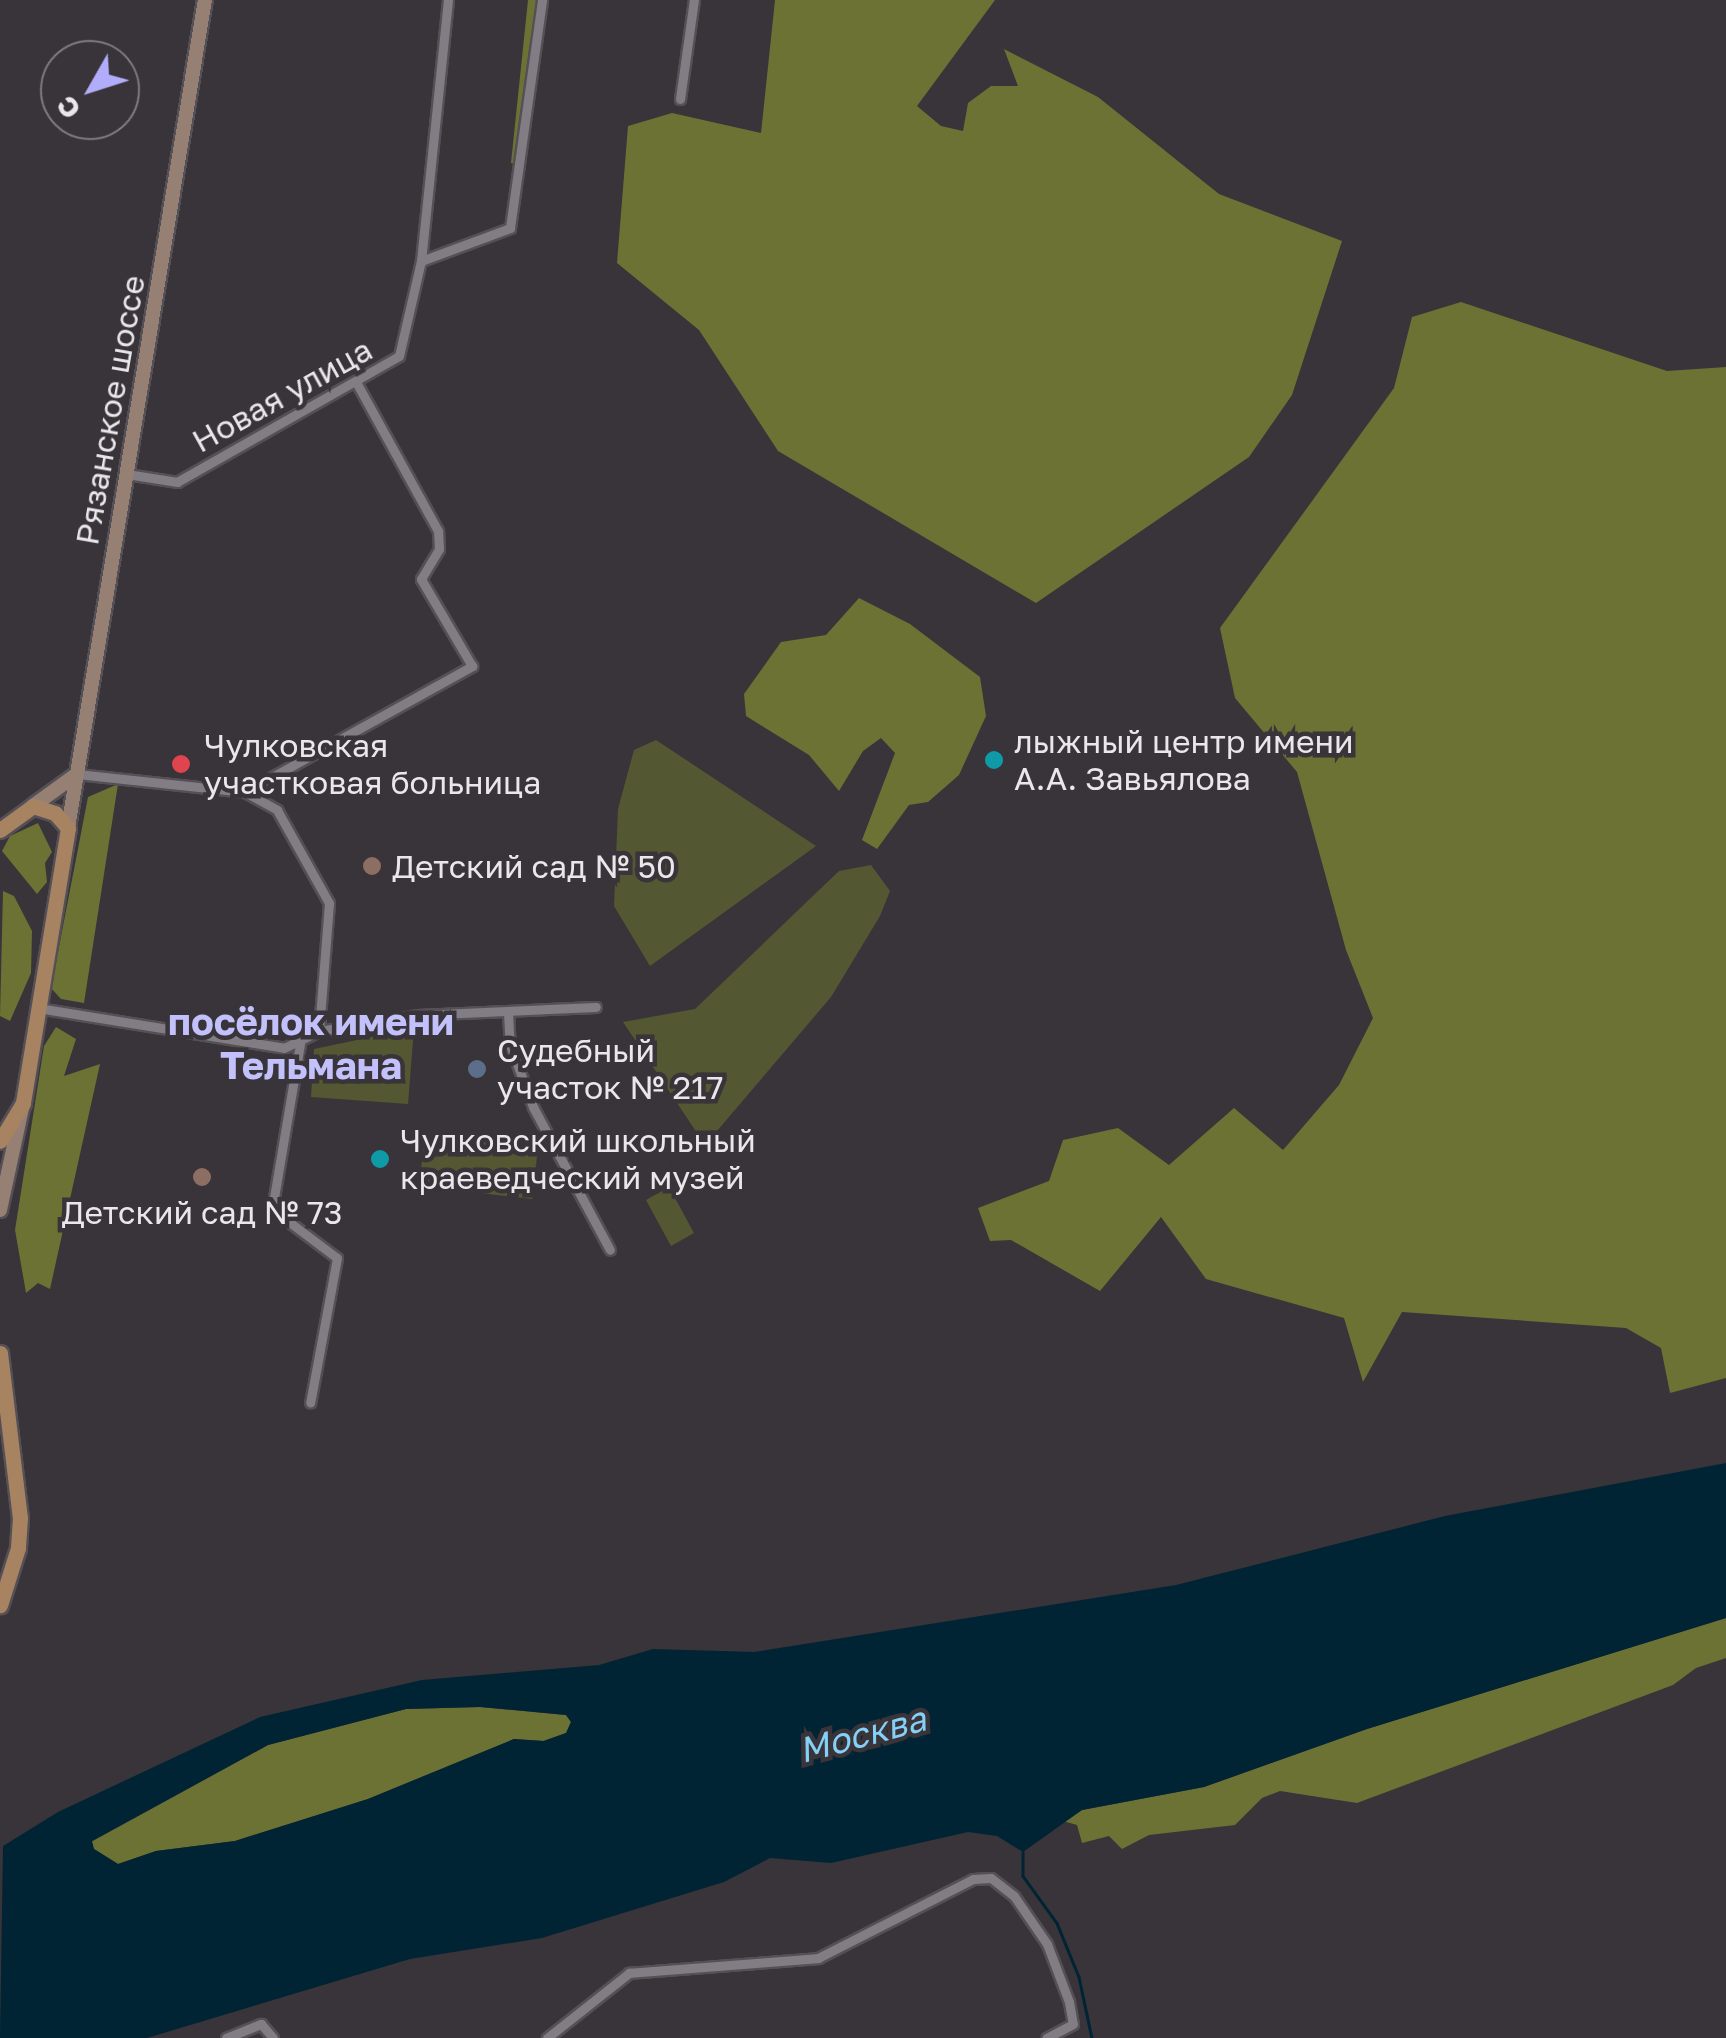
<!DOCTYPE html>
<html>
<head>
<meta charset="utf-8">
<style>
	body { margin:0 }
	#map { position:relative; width:1726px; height:2038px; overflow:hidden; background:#383439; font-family:"Golos Text",sans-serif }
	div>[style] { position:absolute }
	.green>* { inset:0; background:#545832 }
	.forest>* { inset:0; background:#6c7234 }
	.water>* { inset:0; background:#002434 }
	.stream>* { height:2.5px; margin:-1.25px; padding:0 1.25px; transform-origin:1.25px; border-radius:1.25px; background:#002434 }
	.roads { filter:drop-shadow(2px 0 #545055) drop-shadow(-2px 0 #545055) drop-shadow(0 2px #545055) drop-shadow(0 -2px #545055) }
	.minor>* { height:9px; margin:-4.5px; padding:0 4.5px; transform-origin:4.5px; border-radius:4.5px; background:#827d84 }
	.secondary>* { height:14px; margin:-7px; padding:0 7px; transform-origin:7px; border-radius:7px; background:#958073 }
	.primary>* { height:15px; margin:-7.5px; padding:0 7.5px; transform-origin:7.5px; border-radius:7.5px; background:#a88362 }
	.dots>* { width:28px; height:28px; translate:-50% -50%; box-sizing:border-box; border:5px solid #383439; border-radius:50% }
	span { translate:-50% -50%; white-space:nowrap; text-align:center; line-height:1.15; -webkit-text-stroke:9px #383439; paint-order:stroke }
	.street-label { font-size:32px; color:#eae7eb }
	.poi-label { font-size:32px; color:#eae7eb }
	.left { translate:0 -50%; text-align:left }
	.water-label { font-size:35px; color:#84d0f6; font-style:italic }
	.quarter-label { font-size:38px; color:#c3c1fb; font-weight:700 }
	.north { position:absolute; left:40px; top:40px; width:100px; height:100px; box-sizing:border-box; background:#383439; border:2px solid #7f7c80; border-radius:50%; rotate:231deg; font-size:28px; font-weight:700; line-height:40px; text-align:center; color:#eae7eb }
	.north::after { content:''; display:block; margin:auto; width:35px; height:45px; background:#b1adfa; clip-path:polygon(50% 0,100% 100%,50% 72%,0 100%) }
</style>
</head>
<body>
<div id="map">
	<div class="green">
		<i style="clip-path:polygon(656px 740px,816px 846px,650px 966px,614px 906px,618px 809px,634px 750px)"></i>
		<i style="clip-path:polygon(871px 865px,890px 891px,880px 916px,831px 997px,705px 1145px,623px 1022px,695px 1009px,839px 871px)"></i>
		<i style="clip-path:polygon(414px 1028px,408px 1104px,311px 1097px,314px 1049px)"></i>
		<i style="clip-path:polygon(425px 1135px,538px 1148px,532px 1199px,419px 1186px)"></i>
		<i style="clip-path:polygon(669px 1187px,694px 1233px,671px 1246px,646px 1200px)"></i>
	</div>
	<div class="forest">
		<i style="clip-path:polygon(528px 0,537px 0,519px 165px,511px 163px)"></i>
		<i style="clip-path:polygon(775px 0,995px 0,917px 106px,941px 126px,963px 131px,968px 103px,991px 86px,1018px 86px,1004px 49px,1098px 97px,1219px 194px,1342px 241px,1292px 395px,1249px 457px,1036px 603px,778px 451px,699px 330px,617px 263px,628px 126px,672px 113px,761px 133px)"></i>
		<i style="clip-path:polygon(1461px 302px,1667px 371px,1726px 367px,1726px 1378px,1670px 1393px,1661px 1348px,1626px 1328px,1402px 1312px,1363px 1382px,1344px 1318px,1206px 1279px,1161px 1217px,1100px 1291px,1011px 1240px,990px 1241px,978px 1208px,1049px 1181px,1063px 1140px,1118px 1128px,1169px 1165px,1234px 1108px,1283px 1150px,1339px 1085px,1373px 1018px,1346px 950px,1297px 772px,1235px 698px,1220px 628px,1394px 388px,1412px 317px)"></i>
		<i style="clip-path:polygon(859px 598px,910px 624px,980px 677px,986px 716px,959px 775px,928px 802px,909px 805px,877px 849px,862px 840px,895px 753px,881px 738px,863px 751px,839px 791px,809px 755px,746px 716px,744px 694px,781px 642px,826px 635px)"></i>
		<i style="clip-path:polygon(118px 784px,84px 1003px,61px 999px,51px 988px,88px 797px)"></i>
		<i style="clip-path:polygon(38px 823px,52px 852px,45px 863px,47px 882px,37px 894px,2px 851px,10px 836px)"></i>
		<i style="clip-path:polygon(3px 891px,14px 896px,32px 931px,31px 973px,10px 1021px,0 1016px)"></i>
		<i style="clip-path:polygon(56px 1027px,76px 1039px,64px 1076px,100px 1064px,50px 1289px,38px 1283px,26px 1293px,15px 1230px,44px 1046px)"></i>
		<i style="clip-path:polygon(1726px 1618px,1726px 1658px,1696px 1668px,1673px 1685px,1357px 1803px,1280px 1791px,1262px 1798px,1235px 1825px,1149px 1835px,1122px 1849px,1109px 1836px,1082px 1843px,1077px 1825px,1063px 1821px,1082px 1810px,1204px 1787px,1367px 1729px)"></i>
		<i style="clip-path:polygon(480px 1707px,566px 1715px,571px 1722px,566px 1733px,543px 1741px,514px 1739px,368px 1799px,235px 1841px,156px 1851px,118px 1864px,94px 1849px,91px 1842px,268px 1745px,406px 1709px)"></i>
	</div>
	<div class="water">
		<i style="clip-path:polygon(evenodd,1726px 1463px,1726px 1618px,1367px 1729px,1204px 1787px,1082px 1810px,1023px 1852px,997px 1836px,968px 1832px,831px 1863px,770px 1858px,724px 1882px,542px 1938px,410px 1959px,147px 2038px,0 2038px,3px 1846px,58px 1812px,260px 1717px,422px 1680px,599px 1665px,653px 1649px,754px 1652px,1176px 1585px,1445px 1516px,1726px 1463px,480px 1707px,566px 1715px,571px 1722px,566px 1733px,544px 1741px,514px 1739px,368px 1799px,235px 1841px,156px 1851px,118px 1864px,94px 1849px,92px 1841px,268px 1745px,406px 1709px,480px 1707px)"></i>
	</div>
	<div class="stream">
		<i style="left:1023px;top:1852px;width:24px;rotate:90deg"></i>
		<i style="left:1023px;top:1876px;width:58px;rotate:54.1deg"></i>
		<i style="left:1057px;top:1923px;width:58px;rotate:67.8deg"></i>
		<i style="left:1079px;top:1977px;width:62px;rotate:78deg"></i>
	</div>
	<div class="roads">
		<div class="minor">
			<i style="left:680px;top:99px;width:100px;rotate:-82deg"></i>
			<i style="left:421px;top:261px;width:262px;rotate:-84.1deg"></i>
			<i style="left:127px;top:474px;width:51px;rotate:9.1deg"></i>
			<i style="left:177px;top:482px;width:255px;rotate:-29.6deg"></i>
			<i style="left:399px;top:356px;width:98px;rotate:-77deg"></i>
			<i style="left:421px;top:261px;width:95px;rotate:-20.3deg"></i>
			<i style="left:510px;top:228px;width:230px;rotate:-82deg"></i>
			<i style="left:77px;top:774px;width:169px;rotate:6.1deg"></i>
			<i style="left:245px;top:792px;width:37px;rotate:29deg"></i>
			<i style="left:277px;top:810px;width:107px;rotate:60.8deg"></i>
			<i style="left:329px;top:903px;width:128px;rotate:94.5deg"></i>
			<i style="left:245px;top:792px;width:260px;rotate:-29deg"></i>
			<i style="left:472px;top:666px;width:101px;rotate:-120.4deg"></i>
			<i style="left:421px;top:579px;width:35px;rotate:-59deg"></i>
			<i style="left:439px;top:549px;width:18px;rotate:-93deg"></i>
			<i style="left:438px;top:531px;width:170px;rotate:-118.8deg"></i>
			<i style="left:38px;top:1008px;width:249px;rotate:9.2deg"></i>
			<i style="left:284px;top:1048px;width:39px;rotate:-26deg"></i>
			<i style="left:319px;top:1031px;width:100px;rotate:-9.2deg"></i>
			<i style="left:418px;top:1015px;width:178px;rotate:-2.6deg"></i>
			<i style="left:508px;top:1012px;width:33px;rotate:87deg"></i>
			<i style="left:510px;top:1045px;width:66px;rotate:69.6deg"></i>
			<i style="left:533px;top:1107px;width:162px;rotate:61.7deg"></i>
			<i style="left:301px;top:1038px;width:173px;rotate:99.6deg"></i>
			<i style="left:272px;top:1209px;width:81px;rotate:37deg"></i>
			<i style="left:337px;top:1258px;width:147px;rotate:100.5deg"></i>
			<i style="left:226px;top:2038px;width:38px;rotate:-22deg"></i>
			<i style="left:261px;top:2024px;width:18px;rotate:49deg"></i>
			<i style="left:547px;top:2038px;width:105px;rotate:-38.4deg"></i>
			<i style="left:629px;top:1973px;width:190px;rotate:-4.5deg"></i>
			<i style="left:818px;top:1958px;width:174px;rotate:-27deg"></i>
			<i style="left:973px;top:1879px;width:18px;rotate:-3deg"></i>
			<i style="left:991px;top:1878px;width:29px;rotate:38deg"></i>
			<i style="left:1014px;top:1896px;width:58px;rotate:55.5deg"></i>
			<i style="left:1047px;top:1944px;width:62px;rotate:69.2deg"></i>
			<i style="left:1069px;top:2002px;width:22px;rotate:80deg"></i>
			<i style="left:1073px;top:2024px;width:30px;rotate:152deg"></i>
		</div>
		<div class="secondary">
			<i style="left:33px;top:806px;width:54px;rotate:-36deg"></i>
			<i style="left:68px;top:828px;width:839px;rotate:-80.61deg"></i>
			<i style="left:0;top:1210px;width:108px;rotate:-77.8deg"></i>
		</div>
		<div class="primary">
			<i style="left:0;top:830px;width:41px;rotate:-36deg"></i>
			<i style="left:33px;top:806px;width:23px;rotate:18deg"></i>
			<i style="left:55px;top:813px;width:20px;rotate:49deg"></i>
			<i style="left:68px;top:828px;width:279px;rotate:99.3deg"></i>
			<i style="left:23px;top:1103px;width:44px;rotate:121.2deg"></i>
			<i style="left:0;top:1353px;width:166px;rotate:83.1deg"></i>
			<i style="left:20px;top:1518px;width:30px;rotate:94deg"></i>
			<i style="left:18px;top:1548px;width:60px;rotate:107.5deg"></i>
		</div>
	</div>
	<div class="dots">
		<i style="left:994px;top:760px;background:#0f9aa8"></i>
		<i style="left:181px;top:764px;background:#e0444e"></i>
		<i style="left:372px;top:866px;background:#8d6e63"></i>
		<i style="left:477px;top:1069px;background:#5c6f8a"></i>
		<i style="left:380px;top:1159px;background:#0f9aa8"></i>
		<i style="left:202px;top:1177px;background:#8d6e63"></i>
	</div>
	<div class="street-label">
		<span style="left:282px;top:395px;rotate:-29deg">Новая улица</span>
		<span style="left:110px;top:410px;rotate:-80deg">Рязанское шоссе</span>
	</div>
	<div class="poi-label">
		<span class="left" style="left:1014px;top:760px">лыжный центр имени<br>А.А. Завьялова</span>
		<span class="left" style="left:204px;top:764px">Чулковская<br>участковая больница</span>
		<span class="left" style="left:392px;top:866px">Детский сад № 50</span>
		<span class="left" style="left:497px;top:1069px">Судебный<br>участок № 217</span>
		<span class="left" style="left:400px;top:1159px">Чулковский школьный<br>краеведческий музей</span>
		<span style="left:202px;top:1212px">Детский сад № 73</span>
	</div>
	<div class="water-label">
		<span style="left:862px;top:1734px;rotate:-15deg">Москва</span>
	</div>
	<div class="quarter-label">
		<span style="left:311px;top:1043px">посёлок имени<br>Тельмана</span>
	</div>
	<div class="north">С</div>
</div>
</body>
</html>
